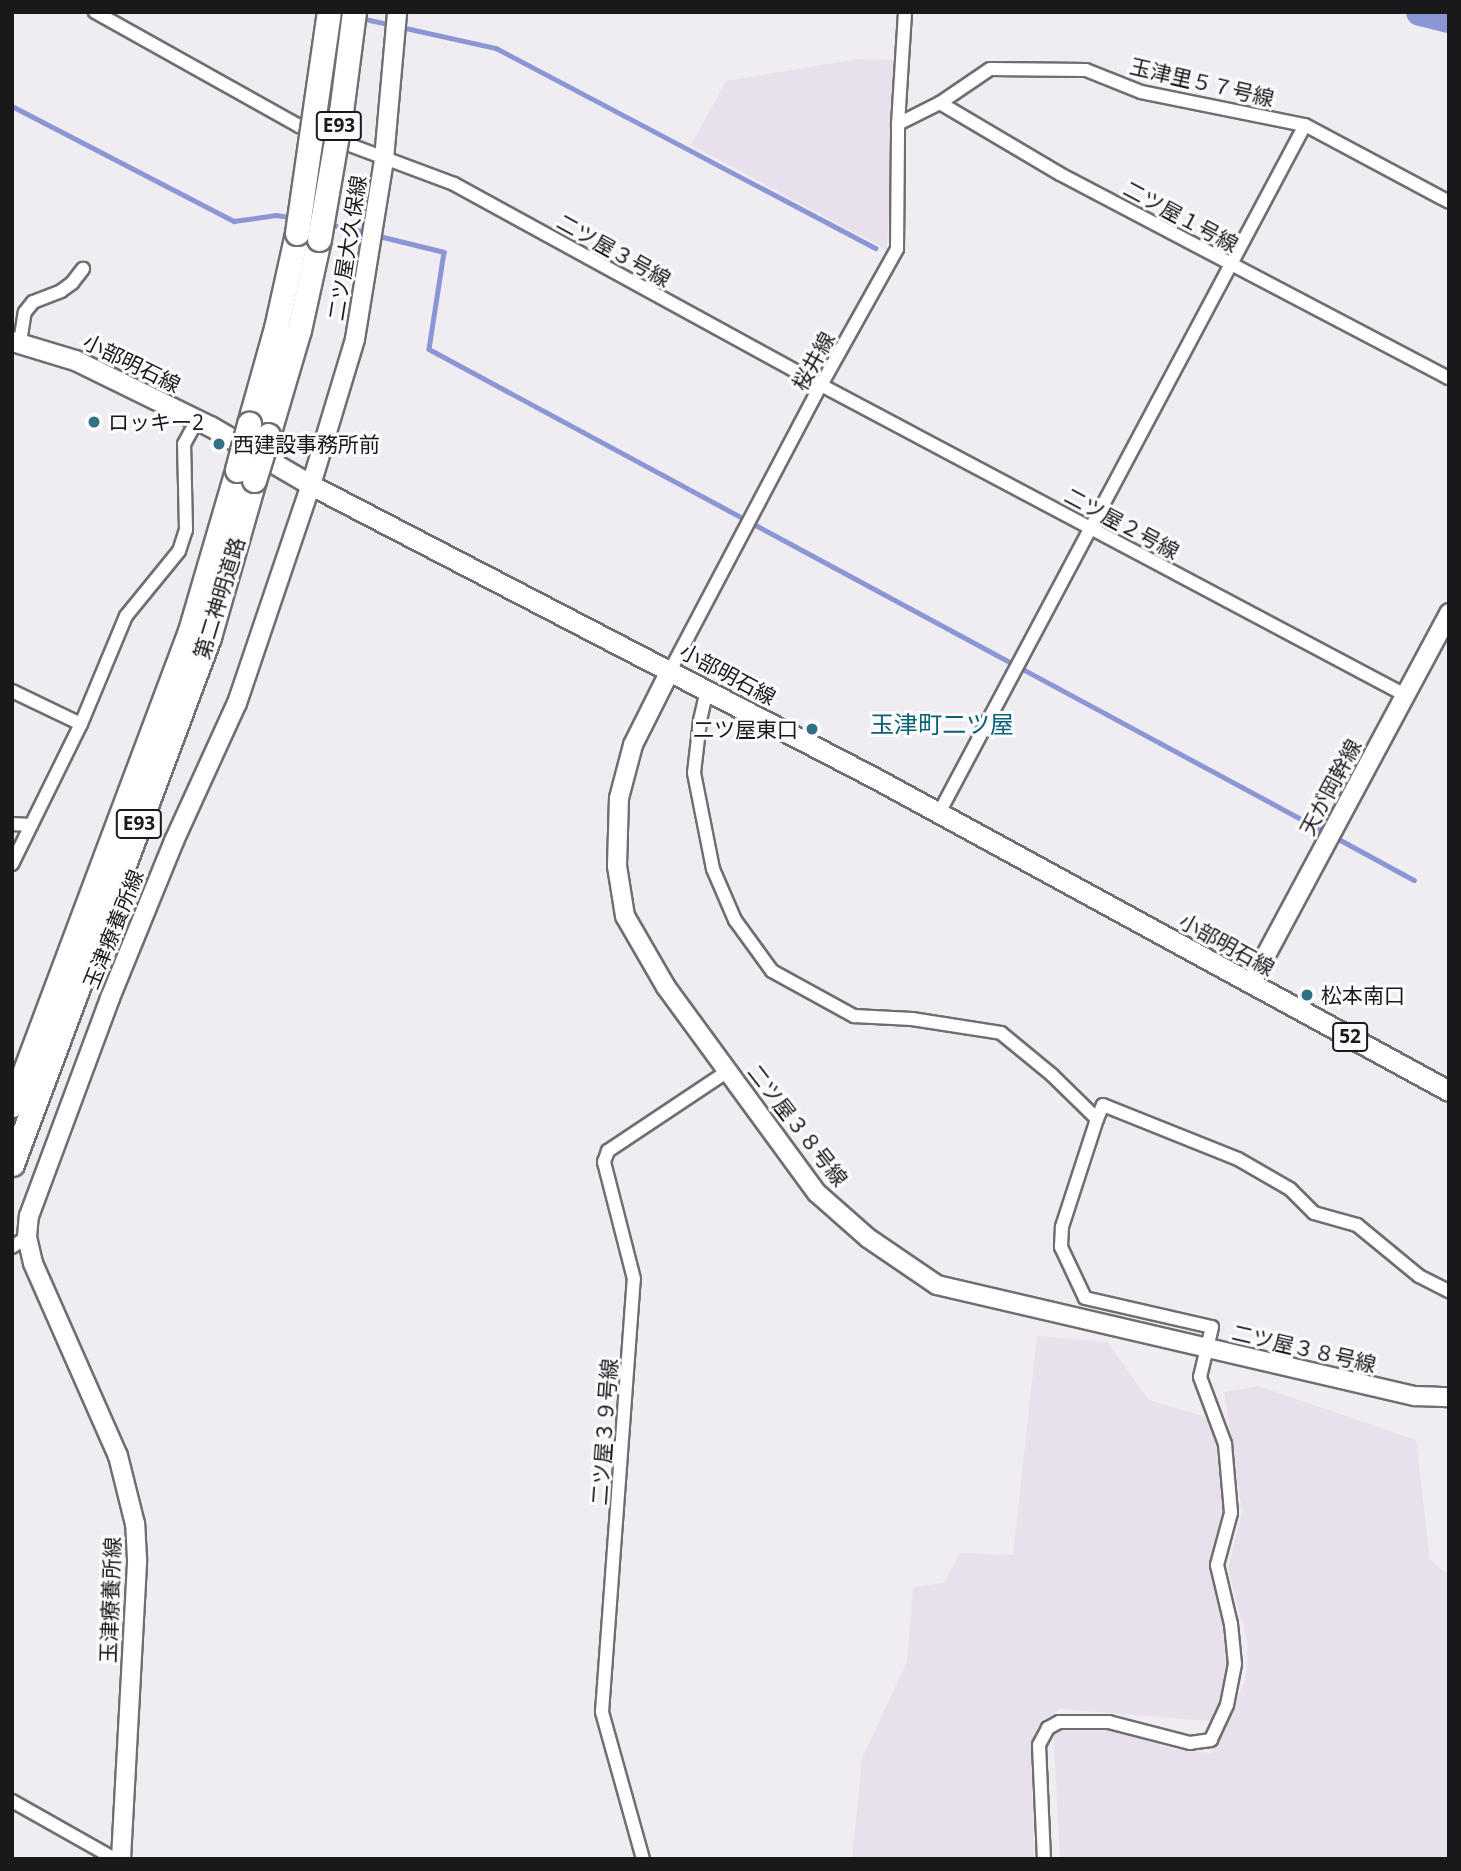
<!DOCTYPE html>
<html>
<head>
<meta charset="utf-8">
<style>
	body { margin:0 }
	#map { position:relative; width:1461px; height:1871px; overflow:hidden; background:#f0edf2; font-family:"Open Sans","Noto Sans JP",sans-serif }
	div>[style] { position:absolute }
	.built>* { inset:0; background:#e8e1ec }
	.stream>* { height:4.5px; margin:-2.25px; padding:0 2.25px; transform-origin:2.25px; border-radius:2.25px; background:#8b97d5 }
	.river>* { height:28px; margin:-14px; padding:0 14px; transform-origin:14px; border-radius:14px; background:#8b97d5 }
	.roads { filter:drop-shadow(2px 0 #716e72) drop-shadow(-2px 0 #716e72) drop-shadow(0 2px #716e72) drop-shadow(0 -2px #716e72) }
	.street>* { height:12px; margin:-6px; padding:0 6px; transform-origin:6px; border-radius:6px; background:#fff }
	.secondary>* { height:18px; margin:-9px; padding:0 9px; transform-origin:9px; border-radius:9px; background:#fff }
	.primary>* { height:19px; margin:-9.5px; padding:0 9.5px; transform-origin:9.5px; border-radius:9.5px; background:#fff }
	.highway>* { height:23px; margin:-11.5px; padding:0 11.5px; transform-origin:11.5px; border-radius:11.5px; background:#fff }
	.bridges { filter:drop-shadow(2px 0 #716e72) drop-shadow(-2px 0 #716e72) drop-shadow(0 2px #716e72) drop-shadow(0 -2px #716e72) }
	.highway-bridge>* { height:23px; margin:-11.5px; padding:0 11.5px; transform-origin:11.5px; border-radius:11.5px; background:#fff }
	.dots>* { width:19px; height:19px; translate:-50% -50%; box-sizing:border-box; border:4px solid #fefbff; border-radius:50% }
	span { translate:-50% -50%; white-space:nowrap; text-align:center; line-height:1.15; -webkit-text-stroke:6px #fefbff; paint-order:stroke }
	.shield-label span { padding:2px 5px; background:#fefbff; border:2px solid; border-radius:5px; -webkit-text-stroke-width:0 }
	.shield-label { font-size:19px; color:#19181a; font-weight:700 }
	.street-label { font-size:21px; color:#19181a }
	.poi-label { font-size:21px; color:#19181a }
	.left { translate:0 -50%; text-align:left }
	.right { translate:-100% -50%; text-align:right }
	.quarter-label { font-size:24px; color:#076275 }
	.frame { position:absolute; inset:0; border:14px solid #19181a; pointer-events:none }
</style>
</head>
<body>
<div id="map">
	<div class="built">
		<i style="clip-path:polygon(858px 59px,896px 60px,887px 250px,691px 145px,726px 81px)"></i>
		<i style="clip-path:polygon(1037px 1336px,1107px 1342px,1149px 1400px,1206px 1417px,1218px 1439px,1226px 1518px,1216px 1568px,1229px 1646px,1225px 1688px,1210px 1721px,1060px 1709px,1041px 1721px,1031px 1743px,1034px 1859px,852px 1859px,862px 1759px,907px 1661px,913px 1587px,944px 1583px,960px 1553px,1013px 1555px)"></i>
		<i style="clip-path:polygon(1258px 1386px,1416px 1440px,1430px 1560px,1449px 1575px,1449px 1859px,1060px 1859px,1053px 1728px,1104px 1727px,1173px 1749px,1211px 1753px,1246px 1680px,1248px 1644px,1228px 1569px,1242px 1512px,1224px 1392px)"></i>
	</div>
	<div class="stream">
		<i style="left:360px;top:18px;width:34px;rotate:12deg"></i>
		<i style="left:401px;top:27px;width:97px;rotate:12.5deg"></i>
		<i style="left:496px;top:48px;width:429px;rotate:27.8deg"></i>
		<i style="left:12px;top:106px;width:250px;rotate:27.4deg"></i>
		<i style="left:234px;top:221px;width:42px;rotate:-8.1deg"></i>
		<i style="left:276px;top:215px;width:15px;rotate:8deg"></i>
		<i style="left:327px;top:224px;width:41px;rotate:11.3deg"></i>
		<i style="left:375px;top:235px;width:71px;rotate:13.8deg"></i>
		<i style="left:444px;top:252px;width:98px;rotate:98.8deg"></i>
		<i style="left:429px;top:349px;width:1020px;rotate:28.32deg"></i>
		<i style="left:1335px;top:837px;width:90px;rotate:28.6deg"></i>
	</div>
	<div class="river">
		<i style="left:1420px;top:12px;width:30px;rotate:14deg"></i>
	</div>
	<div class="roads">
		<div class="street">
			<i style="left:95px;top:12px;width:234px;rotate:29.2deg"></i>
			<i style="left:299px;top:126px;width:165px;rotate:20.5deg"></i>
			<i style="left:454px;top:184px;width:418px;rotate:28.7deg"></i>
			<i style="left:821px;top:385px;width:661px;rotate:27.96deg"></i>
			<i style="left:940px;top:103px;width:60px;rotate:-34.2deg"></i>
			<i style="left:990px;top:69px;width:96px;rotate:0.6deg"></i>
			<i style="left:1086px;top:70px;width:59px;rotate:21.8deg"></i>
			<i style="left:1141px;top:92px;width:167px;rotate:11.4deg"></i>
			<i style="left:1305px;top:125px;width:163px;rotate:28.1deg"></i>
			<i style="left:898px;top:124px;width:47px;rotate:-26.6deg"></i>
			<i style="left:940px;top:103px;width:139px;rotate:30.6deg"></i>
			<i style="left:1060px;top:174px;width:439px;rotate:27.7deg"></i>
			<i style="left:20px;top:342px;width:30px;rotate:-81deg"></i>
			<i style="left:25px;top:312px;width:13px;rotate:-51deg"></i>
			<i style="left:33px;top:302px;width:30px;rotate:-21deg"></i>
			<i style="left:61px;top:291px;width:14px;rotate:-36deg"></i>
			<i style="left:72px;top:283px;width:18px;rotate:-52deg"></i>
			<i style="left:671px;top:669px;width:321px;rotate:-62.2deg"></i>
			<i style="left:821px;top:385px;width:156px;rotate:-60.8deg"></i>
			<i style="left:897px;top:249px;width:125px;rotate:-89.5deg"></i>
			<i style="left:898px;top:124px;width:112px;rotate:-86.4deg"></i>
			<i style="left:707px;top:690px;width:32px;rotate:103deg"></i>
			<i style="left:700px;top:721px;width:52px;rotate:96.6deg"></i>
			<i style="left:694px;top:773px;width:98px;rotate:78.8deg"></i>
			<i style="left:713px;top:869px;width:56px;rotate:66.7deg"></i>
			<i style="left:735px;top:920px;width:63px;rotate:54deg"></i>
			<i style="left:772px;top:971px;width:94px;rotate:28.8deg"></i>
			<i style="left:854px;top:1016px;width:58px;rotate:3deg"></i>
			<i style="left:912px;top:1019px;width:90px;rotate:8.9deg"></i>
			<i style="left:1001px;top:1033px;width:66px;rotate:39.5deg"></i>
			<i style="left:1052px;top:1075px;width:63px;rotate:44.4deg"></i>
			<i style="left:1097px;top:1119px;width:114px;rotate:108deg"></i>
			<i style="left:1062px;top:1227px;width:20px;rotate:93deg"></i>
			<i style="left:1061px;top:1247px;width:56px;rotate:64.8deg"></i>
			<i style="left:1085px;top:1298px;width:130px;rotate:12.9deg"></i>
			<i style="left:1212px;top:1327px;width:51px;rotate:103.5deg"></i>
			<i style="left:1200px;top:1377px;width:72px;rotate:69.5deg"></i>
			<i style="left:1225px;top:1444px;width:69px;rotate:85deg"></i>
			<i style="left:1231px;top:1513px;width:54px;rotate:105.1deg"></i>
			<i style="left:1217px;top:1565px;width:61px;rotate:76.7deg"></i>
			<i style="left:1231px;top:1624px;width:40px;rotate:84.3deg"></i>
			<i style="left:1235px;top:1664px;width:42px;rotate:101deg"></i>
			<i style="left:1227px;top:1705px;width:38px;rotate:115deg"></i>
			<i style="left:1211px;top:1740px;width:21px;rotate:172deg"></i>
			<i style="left:1190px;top:1743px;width:84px;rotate:-165.5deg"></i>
			<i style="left:1109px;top:1722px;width:50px;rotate:180deg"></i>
			<i style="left:1059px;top:1722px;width:13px;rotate:151deg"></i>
			<i style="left:1048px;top:1728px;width:19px;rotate:118deg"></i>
			<i style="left:1039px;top:1745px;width:114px;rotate:87.5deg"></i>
			<i style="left:12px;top:691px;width:76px;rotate:25.6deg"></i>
			<i style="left:939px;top:813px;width:779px;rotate:-61.99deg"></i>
			<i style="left:12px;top:824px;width:19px;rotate:3deg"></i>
			<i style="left:12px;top:864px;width:156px;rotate:-63.8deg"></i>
			<i style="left:81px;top:724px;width:117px;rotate:-67.4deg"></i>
			<i style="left:126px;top:616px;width:84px;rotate:-50.8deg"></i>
			<i style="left:179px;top:551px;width:22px;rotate:-72deg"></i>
			<i style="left:186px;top:530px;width:86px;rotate:-91.3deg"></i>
			<i style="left:184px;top:444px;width:26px;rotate:-61deg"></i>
			<i style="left:1097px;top:1119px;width:15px;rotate:-67deg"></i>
			<i style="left:1103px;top:1105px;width:145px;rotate:21.8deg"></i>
			<i style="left:1238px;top:1159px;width:60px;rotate:30deg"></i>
			<i style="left:1290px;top:1189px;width:34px;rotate:45deg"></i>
			<i style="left:1314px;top:1213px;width:45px;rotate:15.6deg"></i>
			<i style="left:1357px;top:1225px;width:80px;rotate:39.4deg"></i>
			<i style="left:1419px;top:1276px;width:34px;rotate:27deg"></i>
			<i style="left:12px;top:1247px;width:18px;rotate:-34deg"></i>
			<i style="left:12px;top:1801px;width:118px;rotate:29.4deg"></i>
			<i style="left:643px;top:1859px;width:153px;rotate:-105.6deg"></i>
			<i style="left:602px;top:1712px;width:434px;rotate:-85.8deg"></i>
			<i style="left:634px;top:1279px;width:121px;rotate:-104.4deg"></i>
			<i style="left:604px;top:1162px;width:12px;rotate:-70deg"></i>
			<i style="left:608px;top:1151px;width:144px;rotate:-33.7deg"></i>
		</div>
		<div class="secondary">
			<i style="left:671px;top:669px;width:85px;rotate:116.6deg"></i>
			<i style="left:633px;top:745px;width:55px;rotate:104.8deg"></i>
			<i style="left:619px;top:798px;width:68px;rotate:91.7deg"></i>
			<i style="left:617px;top:866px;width:51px;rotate:80.9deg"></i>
			<i style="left:625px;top:916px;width:82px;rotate:60deg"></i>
			<i style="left:666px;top:987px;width:255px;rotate:53.8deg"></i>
			<i style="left:817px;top:1193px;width:68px;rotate:41.4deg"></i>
			<i style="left:868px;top:1238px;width:83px;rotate:34.3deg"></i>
			<i style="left:937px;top:1285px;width:491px;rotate:13.1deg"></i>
			<i style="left:1415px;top:1396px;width:34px;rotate:2deg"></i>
			<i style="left:1251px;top:983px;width:420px;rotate:-61.8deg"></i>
			<i style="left:121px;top:1859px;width:300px;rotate:-86.9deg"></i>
			<i style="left:137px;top:1559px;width:35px;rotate:-93deg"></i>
			<i style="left:135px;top:1524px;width:70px;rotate:-104deg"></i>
			<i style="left:118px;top:1456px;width:211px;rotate:-113.8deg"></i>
			<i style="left:33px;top:1263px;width:27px;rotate:-103deg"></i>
			<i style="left:27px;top:1237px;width:21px;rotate:-85deg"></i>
			<i style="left:29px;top:1216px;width:233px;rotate:-69.6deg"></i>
			<i style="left:110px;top:998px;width:170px;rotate:-67.8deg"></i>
			<i style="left:174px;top:841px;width:152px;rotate:-65.5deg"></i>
			<i style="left:237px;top:703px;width:230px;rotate:-71.3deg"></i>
			<i style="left:311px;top:485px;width:152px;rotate:-73.2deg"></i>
			<i style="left:355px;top:339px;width:182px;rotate:-80.8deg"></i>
			<i style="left:384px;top:159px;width:148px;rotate:-84.9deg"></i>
		</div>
		<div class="primary">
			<i style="left:12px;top:341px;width:66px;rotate:16.8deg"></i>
			<i style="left:75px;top:360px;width:150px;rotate:26.1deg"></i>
			<i style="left:210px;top:426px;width:117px;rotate:30.3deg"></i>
			<i style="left:311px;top:485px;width:633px;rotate:27.46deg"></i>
			<i style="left:873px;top:777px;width:656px;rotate:28.6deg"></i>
		</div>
		<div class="highway">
			<i style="left:249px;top:424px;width:100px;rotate:-74.3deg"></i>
			<i style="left:276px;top:328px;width:97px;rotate:-77.5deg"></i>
			<i style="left:268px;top:435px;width:109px;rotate:-73.6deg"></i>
			<i style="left:299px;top:330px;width:93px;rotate:-77.6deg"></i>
			<i style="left:12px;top:1105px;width:506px;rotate:-69.42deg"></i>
			<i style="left:190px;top:631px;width:168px;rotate:-73.7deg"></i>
			<i style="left:12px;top:1164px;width:563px;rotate:-69.5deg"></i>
			<i style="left:209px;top:637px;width:163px;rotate:-74deg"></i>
		</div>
	</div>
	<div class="bridges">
		<div class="highway-bridge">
			<i style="left:297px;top:233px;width:223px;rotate:-81.8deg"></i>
			<i style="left:319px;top:239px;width:129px;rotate:-80.2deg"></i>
			<i style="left:341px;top:112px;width:101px;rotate:-82.6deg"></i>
			<i style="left:237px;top:470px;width:48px;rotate:-75.4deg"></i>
			<i style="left:254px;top:480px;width:47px;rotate:-72.7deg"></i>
		</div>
	</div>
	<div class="dots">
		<i style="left:94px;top:422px;background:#2f7283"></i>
		<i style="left:219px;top:444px;background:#2f7283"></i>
		<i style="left:812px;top:729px;background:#2f7283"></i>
		<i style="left:1307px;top:995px;background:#2f7283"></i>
	</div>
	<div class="shield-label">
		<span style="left:339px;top:126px">E93</span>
		<span style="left:139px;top:824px">E93</span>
		<span style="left:1350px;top:1037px">52</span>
	</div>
	<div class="street-label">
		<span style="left:1202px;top:82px;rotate:13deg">玉津里５７号線</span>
		<span style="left:1181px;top:216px;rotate:28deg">二ツ屋１号線</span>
		<span style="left:347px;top:248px;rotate:-81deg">二ツ屋大久保線</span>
		<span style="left:614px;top:250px;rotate:29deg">二ツ屋３号線</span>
		<span style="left:813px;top:361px;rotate:-61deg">桜井線</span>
		<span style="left:132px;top:363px;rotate:26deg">小部明石線</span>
		<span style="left:1122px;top:523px;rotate:28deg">二ツ屋２号線</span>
		<span style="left:219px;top:598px;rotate:-73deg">第二神明道路</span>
		<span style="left:728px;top:674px;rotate:28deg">小部明石線</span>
		<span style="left:1330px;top:787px;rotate:-62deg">天が岡幹線</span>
		<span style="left:113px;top:929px;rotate:-68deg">玉津療養所線</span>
		<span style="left:1227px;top:944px;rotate:29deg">小部明石線</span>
		<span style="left:798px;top:1125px;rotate:52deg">二ツ屋３８号線</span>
		<span style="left:1304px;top:1348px;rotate:13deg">二ツ屋３８号線</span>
		<span style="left:604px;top:1432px;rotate:-86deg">二ツ屋３９号線</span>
		<span style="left:110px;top:1600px;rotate:-88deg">玉津療養所線</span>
	</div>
	<div class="poi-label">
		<span class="left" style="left:108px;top:422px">ロッキー2</span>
		<span class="left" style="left:233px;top:444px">西建設事務所前</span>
		<span class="right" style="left:798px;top:729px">二ツ屋東口</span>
		<span class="left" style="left:1321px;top:995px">松本南口</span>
	</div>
	<div class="quarter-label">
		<span style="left:942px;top:724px">玉津町二ツ屋</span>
	</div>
	<div class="frame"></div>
</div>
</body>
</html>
